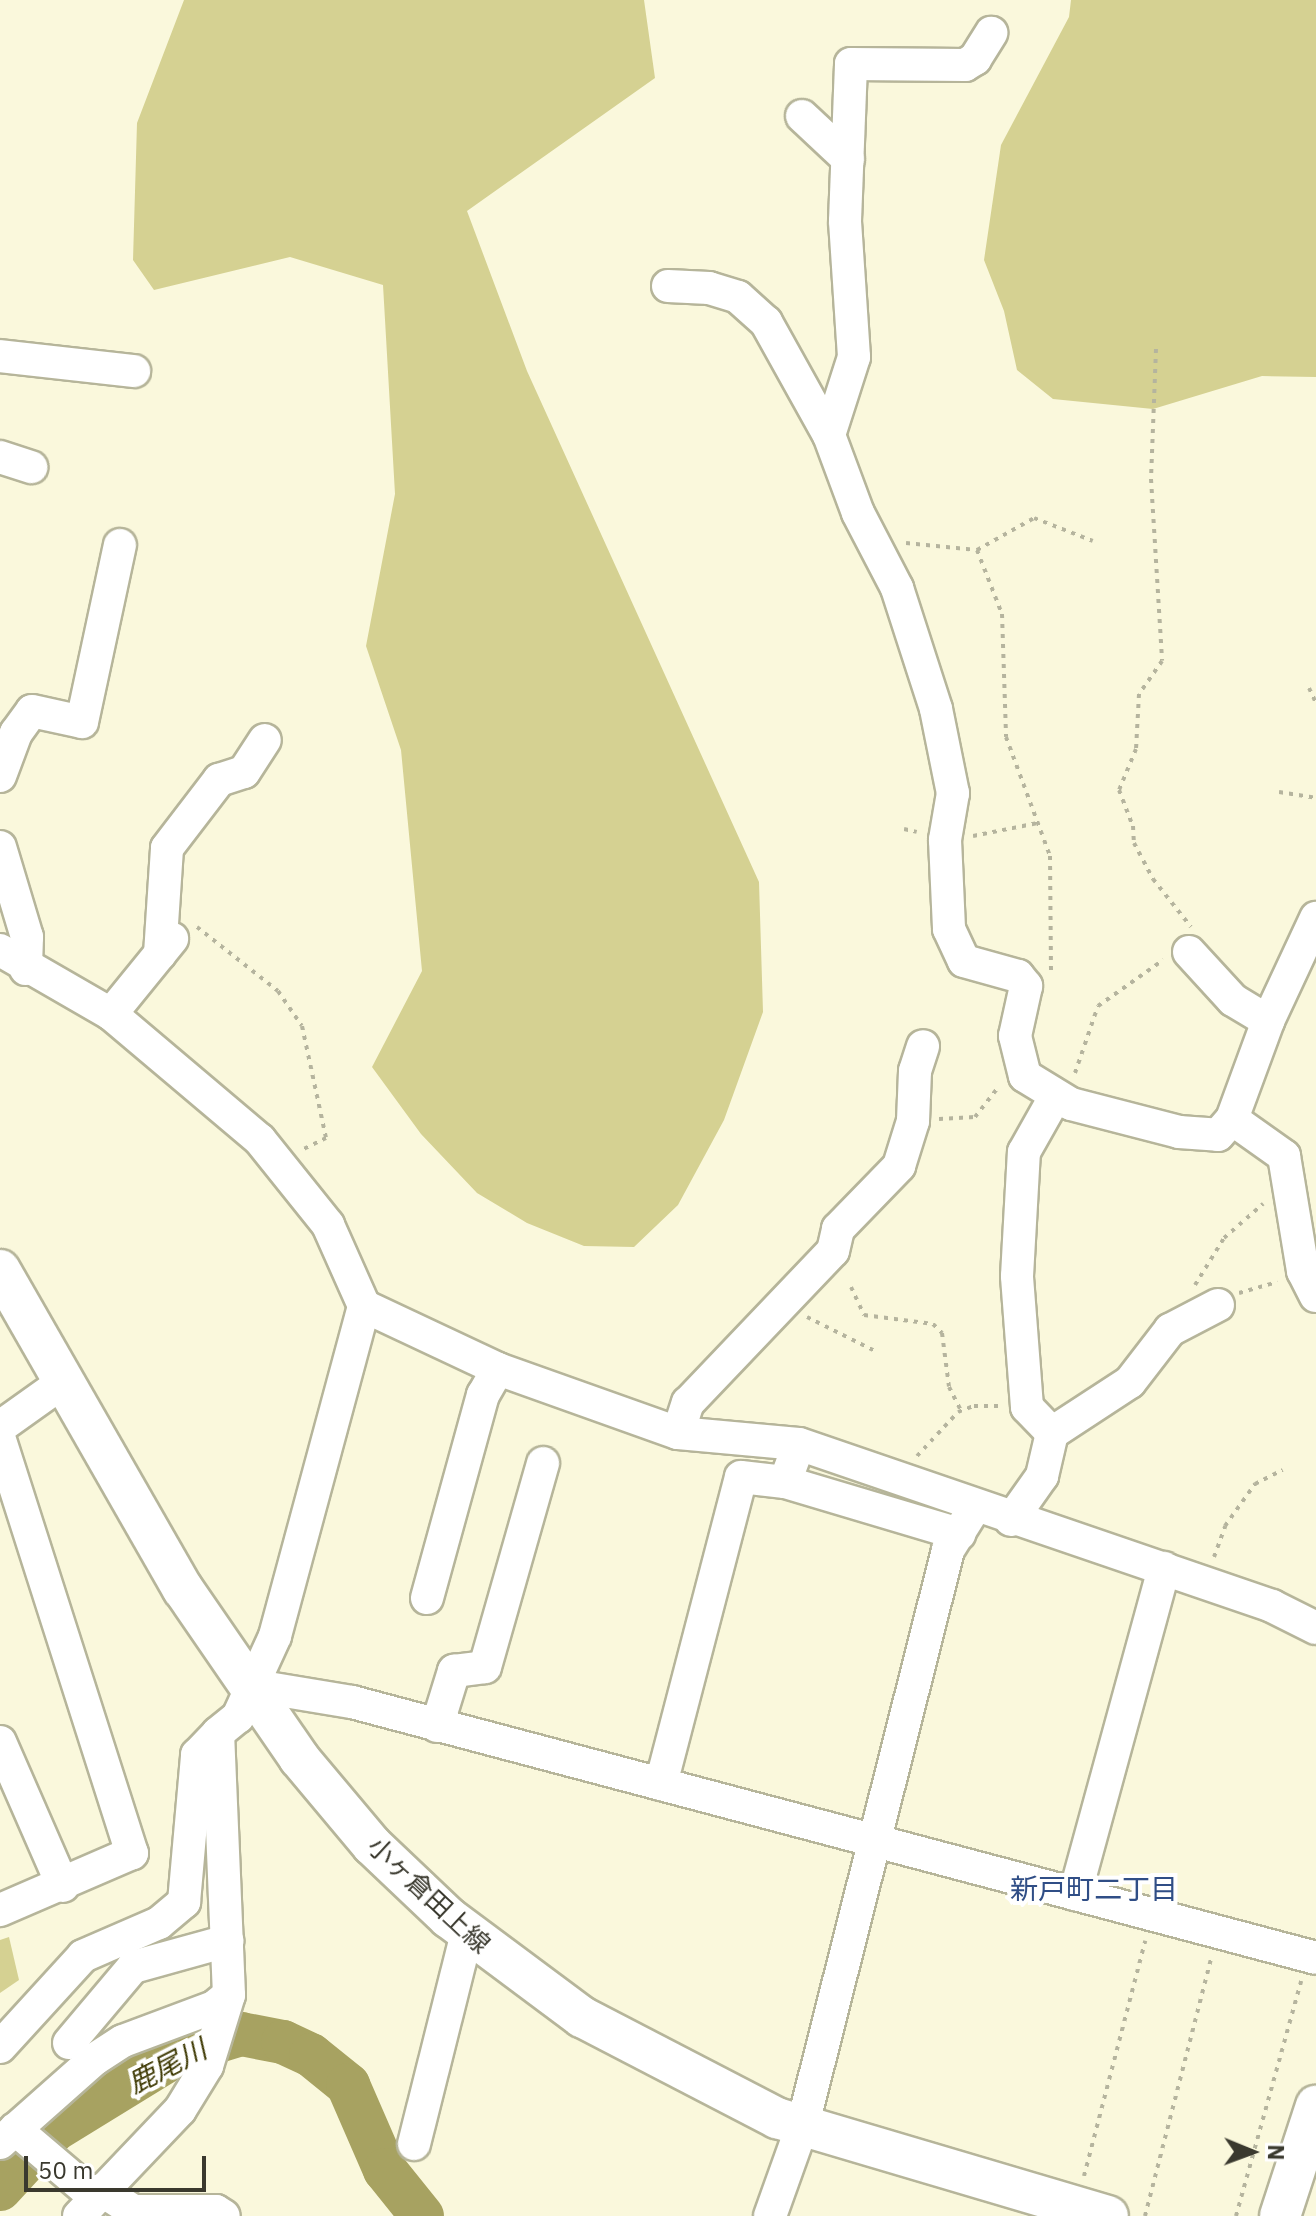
<!DOCTYPE html>
<html>
<head>
<meta charset="utf-8">
<style>
	body { margin:0 }
	#map { position:relative; width:1316px; height:2216px; overflow:hidden; background:#faf8dc; font-family:"IBM Plex Sans","Noto Sans JP",sans-serif }
	div>[style] { position:absolute }
	.green>* { inset:0; background:#d5d192 }
	.river>* { height:44px; margin:-22px; padding:0 22px; transform-origin:22px; border-radius:22px; background:#a7a261 }
	.path>* { height:4px; margin-top:-2px; transform-origin:0; background:repeating-linear-gradient(90deg,#b5b49e 0 4px,transparent 0 10px) }
	.roads { filter:drop-shadow(2px 0 #b6b59a) drop-shadow(-2px 0 #b6b59a) drop-shadow(0 2px #b6b59a) drop-shadow(0 -2px #b6b59a) }
	.minor>* { height:32px; margin:-16px; padding:0 16px; transform-origin:16px; border-radius:16px; background:#fff }
	.major>* { height:40px; margin:-20px; padding:0 20px; transform-origin:20px; border-radius:20px; background:#fff }
	span { translate:-50% -50%; white-space:nowrap; text-align:center; line-height:1.15; -webkit-text-stroke:8px #fff; paint-order:stroke }
	.street-label { font-size:26px; color:#3a392e }
	.neighbourhood-label { font-size:28px; color:#304e86 }
	.water-label { font-size:28px; color:#3e3903; font-style:italic }
	.north { position:absolute; left:1212px; top:2112px; width:80px; height:80px; -webkit-text-stroke:6px #fff; paint-order:stroke; rotate:91deg; font-size:22px; font-weight:700; line-height:32px; text-align:center; color:#3a392e }
	.north::after { content:''; display:block; margin:auto; width:28px; height:36px; background:#3a392e; clip-path:polygon(50% 0,100% 100%,50% 72%,0 100%) }
	.scale { position:absolute; left:24px; top:2156px; width:182px; height:36px; box-sizing:border-box; border:4px solid #3a392e; border-top:0; padding-left:10px; font-size:24px; line-height:28px; white-space:nowrap; color:#3a392e; -webkit-text-stroke:6px #fff; paint-order:stroke }
</style>
</head>
<body>
<div id="map">
	<div class="green">
		<i style="clip-path:polygon(184px 0,644px 0,655px 78px,467px 211px,527px 371px,759px 882px,763px 1012px,724px 1120px,678px 1205px,634px 1247px,584px 1246px,527px 1223px,477px 1193px,421px 1134px,372px 1067px,422px 971px,401px 750px,366px 646px,395px 494px,383px 285px,290px 257px,154px 290px,133px 260px,137px 123px)"></i>
		<i style="clip-path:polygon(1071px 0,1316px 0,1316px 377px,1262px 376px,1153px 409px,1053px 399px,1017px 370px,1004px 311px,984px 260px,1001px 145px,1069px 17px)"></i>
		<i style="clip-path:polygon(9px 1937px,19px 1980px,0 1993px,0 1940px)"></i>
	</div>
	<div class="river">
		<i style="left:0;top:2189px;width:80px;rotate:-47.5deg"></i>
		<i style="left:54px;top:2130px;width:147px;rotate:-31.6deg"></i>
		<i style="left:179px;top:2053px;width:65px;rotate:-17deg"></i>
		<i style="left:241px;top:2034px;width:43px;rotate:10.8deg"></i>
		<i style="left:283px;top:2042px;width:31px;rotate:25deg"></i>
		<i style="left:311px;top:2055px;width:48px;rotate:39deg"></i>
		<i style="left:348px;top:2085px;width:93px;rotate:66.5deg"></i>
		<i style="left:385px;top:2170px;width:59px;rotate:51.2deg"></i>
	</div>
	<div class="path">
		<i style="left:1156px;top:349px;width:130px;rotate:92.2deg"></i>
		<i style="left:1151px;top:479px;width:182px;rotate:86.5deg"></i>
		<i style="left:1162px;top:661px;width:40px;rotate:124.9deg"></i>
		<i style="left:1139px;top:694px;width:55px;rotate:93.1deg"></i>
		<i style="left:1136px;top:749px;width:44px;rotate:112.5deg"></i>
		<i style="left:1119px;top:790px;width:39px;rotate:69deg"></i>
		<i style="left:1133px;top:826px;width:17px;rotate:87deg"></i>
		<i style="left:1134px;top:843px;width:41px;rotate:62.2deg"></i>
		<i style="left:1153px;top:879px;width:61px;rotate:51.6deg"></i>
		<i style="left:906px;top:543px;width:71px;rotate:5.6deg"></i>
		<i style="left:977px;top:550px;width:69px;rotate:68.7deg"></i>
		<i style="left:1002px;top:614px;width:123px;rotate:88.1deg"></i>
		<i style="left:1006px;top:737px;width:127px;rotate:69.7deg"></i>
		<i style="left:1050px;top:856px;width:119px;rotate:89.5deg"></i>
		<i style="left:977px;top:550px;width:65px;rotate:-29.3deg"></i>
		<i style="left:1034px;top:518px;width:63px;rotate:21.3deg"></i>
		<i style="left:1309px;top:688px;width:17px;rotate:65deg"></i>
		<i style="left:1279px;top:792px;width:37px;rotate:9deg"></i>
		<i style="left:904px;top:829px;width:13px;rotate:13deg"></i>
		<i style="left:973px;top:836px;width:66px;rotate:-11.3deg"></i>
		<i style="left:197px;top:927px;width:103px;rotate:38.3deg"></i>
		<i style="left:278px;top:991px;width:42px;rotate:55.6deg"></i>
		<i style="left:302px;top:1026px;width:115px;rotate:77.9deg"></i>
		<i style="left:326px;top:1138px;width:25px;rotate:154deg"></i>
		<i style="left:1075px;top:1073px;width:71px;rotate:-71.1deg"></i>
		<i style="left:1098px;top:1006px;width:80px;rotate:-35.3deg"></i>
		<i style="left:939px;top:1119px;width:36px;rotate:-3deg"></i>
		<i style="left:975px;top:1117px;width:39px;rotate:-52deg"></i>
		<i style="left:1195px;top:1285px;width:55px;rotate:-58.3deg"></i>
		<i style="left:1224px;top:1238px;width:52px;rotate:-41.1deg"></i>
		<i style="left:851px;top:1287px;width:31px;rotate:65deg"></i>
		<i style="left:864px;top:1315px;width:70px;rotate:7.4deg"></i>
		<i style="left:933px;top:1324px;width:13px;rotate:45deg"></i>
		<i style="left:942px;top:1333px;width:54px;rotate:82.6deg"></i>
		<i style="left:949px;top:1387px;width:27px;rotate:63deg"></i>
		<i style="left:1239px;top:1293px;width:40px;rotate:-16deg"></i>
		<i style="left:807px;top:1317px;width:76px;rotate:26.6deg"></i>
		<i style="left:917px;top:1456px;width:60px;rotate:-47deg"></i>
		<i style="left:958px;top:1412px;width:17px;rotate:-21deg"></i>
		<i style="left:974px;top:1406px;width:25px"></i>
		<i style="left:1214px;top:1557px;width:33px;rotate:-70deg"></i>
		<i style="left:1225px;top:1526px;width:52px;rotate:-54.5deg"></i>
		<i style="left:1255px;top:1484px;width:31px;rotate:-27deg"></i>
		<i style="left:1084px;top:2176px;width:243px;rotate:-75.4deg"></i>
		<i style="left:1145px;top:2216px;width:265px;rotate:-75.6deg"></i>
		<i style="left:1236px;top:2216px;width:244px;rotate:-74.5deg"></i>
	</div>
	<div class="roads">
		<div class="minor">
			<i style="left:802px;top:116px;width:63px;rotate:43.1deg"></i>
			<i style="left:668px;top:286px;width:41px;rotate:2.8deg"></i>
			<i style="left:709px;top:288px;width:30px;rotate:17deg"></i>
			<i style="left:738px;top:297px;width:38px;rotate:42deg"></i>
			<i style="left:766px;top:322px;width:129px;rotate:60.9deg"></i>
			<i style="left:829px;top:435px;width:83px;rotate:69.6deg"></i>
			<i style="left:858px;top:513px;width:85px;rotate:62.5deg"></i>
			<i style="left:897px;top:588px;width:127px;rotate:72.1deg"></i>
			<i style="left:936px;top:709px;width:86px;rotate:78.6deg"></i>
			<i style="left:953px;top:793px;width:48px;rotate:99.7deg"></i>
			<i style="left:945px;top:840px;width:89px;rotate:87.4deg"></i>
			<i style="left:949px;top:929px;width:35px;rotate:65deg"></i>
			<i style="left:964px;top:961px;width:56px;rotate:15.5deg"></i>
			<i style="left:1018px;top:976px;width:13px;rotate:51deg"></i>
			<i style="left:1026px;top:986px;width:51px;rotate:102.4deg"></i>
			<i style="left:1015px;top:1036px;width:41px;rotate:76deg"></i>
			<i style="left:1025px;top:1076px;width:54px;rotate:31.3deg"></i>
			<i style="left:1071px;top:1104px;width:112px;rotate:14.5deg"></i>
			<i style="left:1179px;top:1132px;width:39px;rotate:4deg"></i>
			<i style="left:1218px;top:1135px;width:21px;rotate:-49deg"></i>
			<i style="left:1232px;top:1119px;width:104px;rotate:-69.8deg"></i>
			<i style="left:1268px;top:1021px;width:114px;rotate:-65deg"></i>
			<i style="left:0;top:356px;width:135px;rotate:6.4deg"></i>
			<i style="left:829px;top:435px;width:82px;rotate:-72.2deg"></i>
			<i style="left:854px;top:357px;width:136px;rotate:-93.8deg"></i>
			<i style="left:845px;top:221px;width:157px;rotate:-87.8deg"></i>
			<i style="left:851px;top:64px;width:114px;rotate:0.5deg"></i>
			<i style="left:965px;top:65px;width:12px;rotate:-31deg"></i>
			<i style="left:975px;top:59px;width:31px;rotate:-58deg"></i>
			<i style="left:0;top:457px;width:33px;rotate:18deg"></i>
			<i style="left:0;top:776px;width:46px;rotate:-69.6deg"></i>
			<i style="left:16px;top:733px;width:27px;rotate:-54deg"></i>
			<i style="left:32px;top:711px;width:51px;rotate:12.4deg"></i>
			<i style="left:82px;top:722px;width:181px;rotate:-77.9deg"></i>
			<i style="left:0;top:847px;width:94px;rotate:73.3deg"></i>
			<i style="left:27px;top:937px;width:32px;rotate:92deg"></i>
			<i style="left:0;top:950px;width:128px;rotate:30deg"></i>
			<i style="left:111px;top:1014px;width:195px;rotate:40.2deg"></i>
			<i style="left:260px;top:1140px;width:109px;rotate:51.3deg"></i>
			<i style="left:328px;top:1225px;width:89px;rotate:66deg"></i>
			<i style="left:364px;top:1306px;width:148px;rotate:25.2deg"></i>
			<i style="left:498px;top:1369px;width:191px;rotate:19.6deg"></i>
			<i style="left:678px;top:1433px;width:121px;rotate:5.2deg"></i>
			<i style="left:799px;top:1444px;width:500px;rotate:18.9deg"></i>
			<i style="left:1272px;top:1606px;width:49px;rotate:26.6deg"></i>
			<i style="left:1189px;top:952px;width:65px;rotate:47.5deg"></i>
			<i style="left:1233px;top:1000px;width:41px;rotate:31deg"></i>
			<i style="left:160px;top:954px;width:106px;rotate:-86.2deg"></i>
			<i style="left:167px;top:848px;width:86px;rotate:-52.6deg"></i>
			<i style="left:219px;top:780px;width:26px;rotate:-18deg"></i>
			<i style="left:244px;top:772px;width:38px;rotate:-57deg"></i>
			<i style="left:111px;top:1014px;width:97px;rotate:-50.9deg"></i>
			<i style="left:1232px;top:1119px;width:64px;rotate:35.4deg"></i>
			<i style="left:1284px;top:1156px;width:117px;rotate:80.6deg"></i>
			<i style="left:1303px;top:1271px;width:28px;rotate:63deg"></i>
			<i style="left:0;top:1427px;width:81px;rotate:-35.5deg"></i>
			<i style="left:678px;top:1433px;width:32px;rotate:-72deg"></i>
			<i style="left:688px;top:1403px;width:210px;rotate:-46.4deg"></i>
			<i style="left:833px;top:1251px;width:23px;rotate:-77deg"></i>
			<i style="left:838px;top:1229px;width:88px;rotate:-45.9deg"></i>
			<i style="left:899px;top:1166px;width:47px;rotate:-72.7deg"></i>
			<i style="left:913px;top:1121px;width:50px;rotate:-87.7deg"></i>
			<i style="left:915px;top:1071px;width:26px;rotate:-72deg"></i>
			<i style="left:1052px;top:1433px;width:93px;rotate:-33.2deg"></i>
			<i style="left:1130px;top:1382px;width:66px;rotate:-52.4deg"></i>
			<i style="left:1170px;top:1330px;width:54px;rotate:-27.5deg"></i>
			<i style="left:0;top:1440px;width:434px;rotate:72.3deg"></i>
			<i style="left:132px;top:1853px;width:144px;rotate:156.6deg"></i>
			<i style="left:785px;top:1482px;width:182px;rotate:16.6deg"></i>
			<i style="left:1011px;top:1520px;width:54px;rotate:-54.8deg"></i>
			<i style="left:1042px;top:1476px;width:44px;rotate:-76.9deg"></i>
			<i style="left:1052px;top:1433px;width:36px;rotate:-134deg"></i>
			<i style="left:1027px;top:1407px;width:131px;rotate:-94.4deg"></i>
			<i style="left:1017px;top:1276px;width:124px;rotate:-86.8deg"></i>
			<i style="left:1024px;top:1152px;width:63px;rotate:-60.6deg"></i>
			<i style="left:427px;top:1598px;width:211px;rotate:-74.6deg"></i>
			<i style="left:483px;top:1395px;width:30px;rotate:-60deg"></i>
			<i style="left:249px;top:1685px;width:104px;rotate:9.4deg"></i>
			<i style="left:352px;top:1702px;width:997px;rotate:14.87deg"></i>
			<i style="left:437px;top:1726px;width:58px;rotate:-72.8deg"></i>
			<i style="left:454px;top:1671px;width:31px;rotate:-7deg"></i>
			<i style="left:485px;top:1667px;width:212px;rotate:-74.1deg"></i>
			<i style="left:0;top:1742px;width:157px;rotate:66.4deg"></i>
			<i style="left:661px;top:1784px;width:317px;rotate:-75.4deg"></i>
			<i style="left:741px;top:1477px;width:44px;rotate:6.5deg"></i>
			<i style="left:785px;top:1482px;width:40px;rotate:-69.8deg"></i>
			<i style="left:1075px;top:1894px;width:338px;rotate:-74.7deg"></i>
			<i style="left:69px;top:2043px;width:99px;rotate:-49.9deg"></i>
			<i style="left:133px;top:1967px;width:98px;rotate:-15.5deg"></i>
			<i style="left:0;top:2047px;width:123px;rotate:-47.6deg"></i>
			<i style="left:83px;top:1956px;width:83px;rotate:-23.5deg"></i>
			<i style="left:159px;top:1923px;width:33px;rotate:-40deg"></i>
			<i style="left:184px;top:1902px;width:148px;rotate:-84.9deg"></i>
			<i style="left:197px;top:1755px;width:30px;rotate:-46deg"></i>
			<i style="left:15px;top:2129px;width:105px;rotate:40.4deg"></i>
			<i style="left:0;top:2143px;width:127px;rotate:-41.5deg"></i>
			<i style="left:95px;top:2059px;width:33px;rotate:-33deg"></i>
			<i style="left:123px;top:2041px;width:97px;rotate:-20.5deg"></i>
			<i style="left:214px;top:2007px;width:19px;rotate:-39deg"></i>
			<i style="left:414px;top:2144px;width:218px;rotate:-75.9deg"></i>
			<i style="left:101px;top:2190px;width:38px;rotate:33deg"></i>
			<i style="left:133px;top:2211px;width:83px"></i>
			<i style="left:216px;top:2211px;width:9px;rotate:32deg"></i>
			<i style="left:79px;top:2216px;width:146px;rotate:-46.4deg"></i>
			<i style="left:180px;top:2110px;width:52px;rotate:-58.5deg"></i>
			<i style="left:207px;top:2066px;width:74px;rotate:-72.8deg"></i>
			<i style="left:229px;top:1995px;width:262px;rotate:-92.4deg"></i>
			<i style="left:218px;top:1733px;width:26px;rotate:-39deg"></i>
			<i style="left:238px;top:1717px;width:89px;rotate:-65.4deg"></i>
			<i style="left:275px;top:1636px;width:342px;rotate:-74.9deg"></i>
			<i style="left:770px;top:2216px;width:98px;rotate:-70.3deg"></i>
			<i style="left:803px;top:2124px;width:592px;rotate:-75.82deg"></i>
			<i style="left:948px;top:1550px;width:51px;rotate:-57.9deg"></i>
		</div>
		<div class="major">
			<i style="left:0;top:1270px;width:368px;rotate:60.2deg"></i>
			<i style="left:183px;top:1589px;width:205px;rotate:55.5deg"></i>
			<i style="left:299px;top:1758px;width:114px;rotate:50deg"></i>
			<i style="left:372px;top:1845px;width:106px;rotate:43.5deg"></i>
			<i style="left:449px;top:1918px;width:166px;rotate:36.7deg"></i>
			<i style="left:582px;top:2017px;width:220px;rotate:27.4deg"></i>
			<i style="left:777px;top:2118px;width:345px;rotate:16.5deg"></i>
			<i style="left:1280px;top:2216px;width:116px;rotate:-71.9deg"></i>
		</div>
	</div>
	<div class="street-label">
		<span style="left:429px;top:1895px;rotate:43deg">小ヶ倉田上線</span>
	</div>
	<div class="neighbourhood-label">
		<span style="left:1094px;top:1889px">新戸町二丁目</span>
	</div>
	<div class="water-label">
		<span style="left:167px;top:2066px;rotate:-27deg">鹿尾川</span>
	</div>
	<div class="north">N</div>
	<div class="scale">50 m</div>
</div>
</body>
</html>
